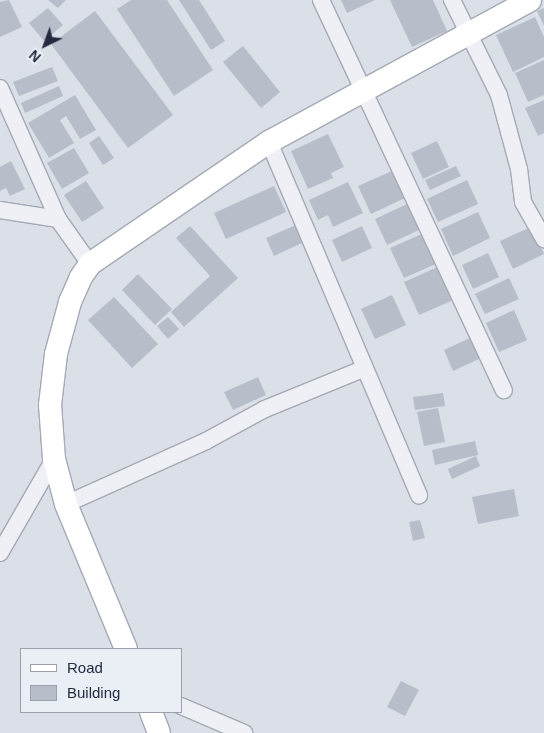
<!DOCTYPE html>
<html>
<head>
<meta charset="utf-8">
<style>
	body { margin:0 }
	#map { position:relative; width:544px; height:733px; overflow:hidden; background:#dbdfe7; font-family:Helvetica,sans-serif }
	div>[style] { position:absolute }
	.building>* { inset:0; background:#b8bdca }
	.roads { filter:drop-shadow(1px 0 #a4a9b5) drop-shadow(-1px 0 #a4a9b5) drop-shadow(0 1px #a4a9b5) drop-shadow(0 -1px #a4a9b5) }
	.minor>* { height:16px; margin:-8px; padding:0 8px; transform-origin:8px; border-radius:8px; background:#eef0f5 }
	.secondary>* { height:22px; margin:-11px; padding:0 11px; transform-origin:11px; border-radius:11px; background:#fff }
	span { translate:-50% -50%; white-space:nowrap; text-align:center; line-height:1.15; -webkit-text-stroke:5px #eaeef5; paint-order:stroke }
	.legend { position:absolute; left:20px; top:648px; width:162px; height:65px; box-sizing:border-box; background:#eaeef5; border:1px solid #9ba0ac; margin:0; padding:6px 9px; list-style:none; font-size:15px; color:#242b3f }
	.legend li { display:flex; align-items:center; gap:10px; height:25px }
	.legend b { width:25px; border:1px solid #9ba0ac }
	.north { position:absolute; left:20px; top:20px; width:50px; height:50px; -webkit-text-stroke:4px #eaeef5; paint-order:stroke; rotate:222deg; font-size:14px; font-weight:700; line-height:20px; text-align:center; color:#242b3f }
	.north::after { content:''; display:block; margin:auto; width:18px; height:22px; background:#242b3f; clip-path:polygon(50% 0,100% 100%,50% 72%,0 100%) }
</style>
</head>
<body>
<div id="map">
	<div class="building">
		<i style="clip-path:polygon(9px 0,22px 27px,0 37px,0 2px)"></i>
		<i style="clip-path:polygon(48px 0,66px 0,58px 8px)"></i>
		<i style="clip-path:polygon(131px 0,167px 0,213px 70px,174px 96px,117px 9px)"></i>
		<i style="clip-path:polygon(179px 0,199px 0,225px 41px,211px 50px)"></i>
		<i style="clip-path:polygon(341px 0,375px 0,347px 13px)"></i>
		<i style="clip-path:polygon(390px 0,433px 0,447px 31px,412px 47px)"></i>
		<i style="clip-path:polygon(48px 8px,63px 25px,44px 41px,29px 23px)"></i>
		<i style="clip-path:polygon(544px 8px,544px 26px,537px 11px)"></i>
		<i style="clip-path:polygon(95px 11px,173px 115px,128px 148px,51px 44px)"></i>
		<i style="clip-path:polygon(535px 17px,544px 37px,544px 57px,513px 72px,496px 35px)"></i>
		<i style="clip-path:polygon(243px 46px,280px 92px,261px 108px,223px 62px)"></i>
		<i style="clip-path:polygon(544px 60px,544px 95px,528px 102px,515px 73px)"></i>
		<i style="clip-path:polygon(52px 67px,58px 81px,19px 96px,13px 82px)"></i>
		<i style="clip-path:polygon(59px 86px,63px 96px,25px 113px,21px 103px)"></i>
		<i style="clip-path:polygon(75px 95px,96px 130px,80px 139px,66px 116px,60px 120px,74px 143px,49px 158px,28px 123px)"></i>
		<i style="clip-path:polygon(544px 100px,544px 133px,538px 136px,525px 108px)"></i>
		<i style="clip-path:polygon(328px 134px,344px 167px,331px 173px,333px 178px,308px 189px,291px 151px)"></i>
		<i style="clip-path:polygon(99px 136px,114px 158px,103px 165px,89px 143px)"></i>
		<i style="clip-path:polygon(437px 141px,449px 167px,423px 179px,411px 153px)"></i>
		<i style="clip-path:polygon(74px 148px,89px 173px,62px 189px,47px 163px)"></i>
		<i style="clip-path:polygon(11px 161px,25px 189px,10px 196px,6px 188px,0 191px,0 167px)"></i>
		<i style="clip-path:polygon(456px 166px,461px 176px,430px 190px,425px 180px)"></i>
		<i style="clip-path:polygon(392px 171px,405px 198px,371px 214px,358px 186px)"></i>
		<i style="clip-path:polygon(467px 180px,478px 204px,438px 222px,427px 199px)"></i>
		<i style="clip-path:polygon(86px 181px,104px 208px,82px 222px,64px 195px)"></i>
		<i style="clip-path:polygon(348px 182px,363px 213px,333px 227px,328px 215px,318px 220px,309px 200px)"></i>
		<i style="clip-path:polygon(274px 186px,286px 212px,226px 239px,214px 213px)"></i>
		<i style="clip-path:polygon(409px 203px,421px 229px,387px 245px,375px 219px)"></i>
		<i style="clip-path:polygon(478px 212px,490px 238px,453px 256px,441px 229px)"></i>
		<i style="clip-path:polygon(296px 225px,304px 242px,274px 256px,266px 238px)"></i>
		<i style="clip-path:polygon(190px 226px,238px 278px,184px 327px,171px 312px,210px 276px,176px 238px)"></i>
		<i style="clip-path:polygon(362px 226px,372px 248px,342px 262px,332px 240px)"></i>
		<i style="clip-path:polygon(533px 226px,544px 254px,513px 269px,500px 241px)"></i>
		<i style="clip-path:polygon(424px 233px,438px 263px,404px 278px,390px 248px)"></i>
		<i style="clip-path:polygon(488px 253px,499px 277px,473px 289px,462px 265px)"></i>
		<i style="clip-path:polygon(442px 265px,458px 298px,419px 315px,404px 282px)"></i>
		<i style="clip-path:polygon(138px 274px,172px 309px,155px 325px,122px 290px)"></i>
		<i style="clip-path:polygon(509px 278px,519px 299px,485px 314px,475px 294px)"></i>
		<i style="clip-path:polygon(392px 295px,406px 325px,375px 339px,361px 309px)"></i>
		<i style="clip-path:polygon(114px 297px,158px 344px,132px 368px,88px 320px)"></i>
		<i style="clip-path:polygon(514px 310px,527px 340px,499px 352px,486px 323px)"></i>
		<i style="clip-path:polygon(168px 317px,179px 329px,168px 339px,157px 326px)"></i>
		<i style="clip-path:polygon(472px 337px,481px 358px,453px 371px,444px 350px)"></i>
		<i style="clip-path:polygon(258px 377px,266px 395px,233px 410px,224px 392px)"></i>
		<i style="clip-path:polygon(443px 393px,445px 406px,415px 410px,413px 397px)"></i>
		<i style="clip-path:polygon(438px 408px,445px 442px,424px 446px,417px 412px)"></i>
		<i style="clip-path:polygon(475px 441px,478px 455px,435px 465px,432px 450px)"></i>
		<i style="clip-path:polygon(476px 456px,480px 466px,452px 479px,448px 469px)"></i>
		<i style="clip-path:polygon(514px 489px,519px 516px,478px 524px,472px 497px)"></i>
		<i style="clip-path:polygon(420px 520px,425px 538px,413px 541px,409px 522px)"></i>
		<i style="clip-path:polygon(401px 681px,419px 690px,405px 716px,387px 707px)"></i>
	</div>
	<div class="roads">
		<div class="minor">
			<i style="left:321px;top:0;width:431px;rotate:64.9deg"></i>
			<i style="left:452px;top:0;width:106px;rotate:63.7deg"></i>
			<i style="left:499px;top:95px;width:77px;rotate:74.9deg"></i>
			<i style="left:519px;top:169px;width:33px;rotate:83deg"></i>
			<i style="left:523px;top:202px;width:43px;rotate:60.4deg"></i>
			<i style="left:0;top:88px;width:143px;rotate:66.1deg"></i>
			<i style="left:58px;top:219px;width:55px;rotate:54.6deg"></i>
			<i style="left:269px;top:142px;width:384px;rotate:67deg"></i>
			<i style="left:0;top:210px;width:59px;rotate:8.8deg"></i>
			<i style="left:66px;top:504px;width:154px;rotate:-24.2deg"></i>
			<i style="left:206px;top:441px;width:67px;rotate:-28.5deg"></i>
			<i style="left:265px;top:409px;width:106px;rotate:-22.2deg"></i>
			<i style="left:0;top:553px;width:108px;rotate:-60.1deg"></i>
			<i style="left:181px;top:706px;width:69px;rotate:23.2deg"></i>
		</div>
		<div class="secondary">
			<i style="left:126px;top:649px;width:157px;rotate:-112.5deg"></i>
			<i style="left:66px;top:504px;width:47px;rotate:-104.9deg"></i>
			<i style="left:54px;top:459px;width:54px;rotate:-94.2deg"></i>
			<i style="left:50px;top:405px;width:51px;rotate:-83.3deg"></i>
			<i style="left:56px;top:354px;width:54px;rotate:-74.9deg"></i>
			<i style="left:70px;top:302px;width:27px;rotate:-66deg"></i>
			<i style="left:81px;top:277px;width:16px;rotate:-55deg"></i>
			<i style="left:90px;top:264px;width:217px;rotate:-34.3deg"></i>
			<i style="left:269px;top:142px;width:297px;rotate:-28.5deg"></i>
			<i style="left:151px;top:712px;width:22px;rotate:69deg"></i>
		</div>
	</div>
	<ul class="legend">
	<li><b style="height:6px;background:#fff"></b>Road</li>
	<li><b style="height:14px;background:#b8bdca"></b>Building</li>
	</ul>
	<div class="north">N</div>
</div>
</body>
</html>
